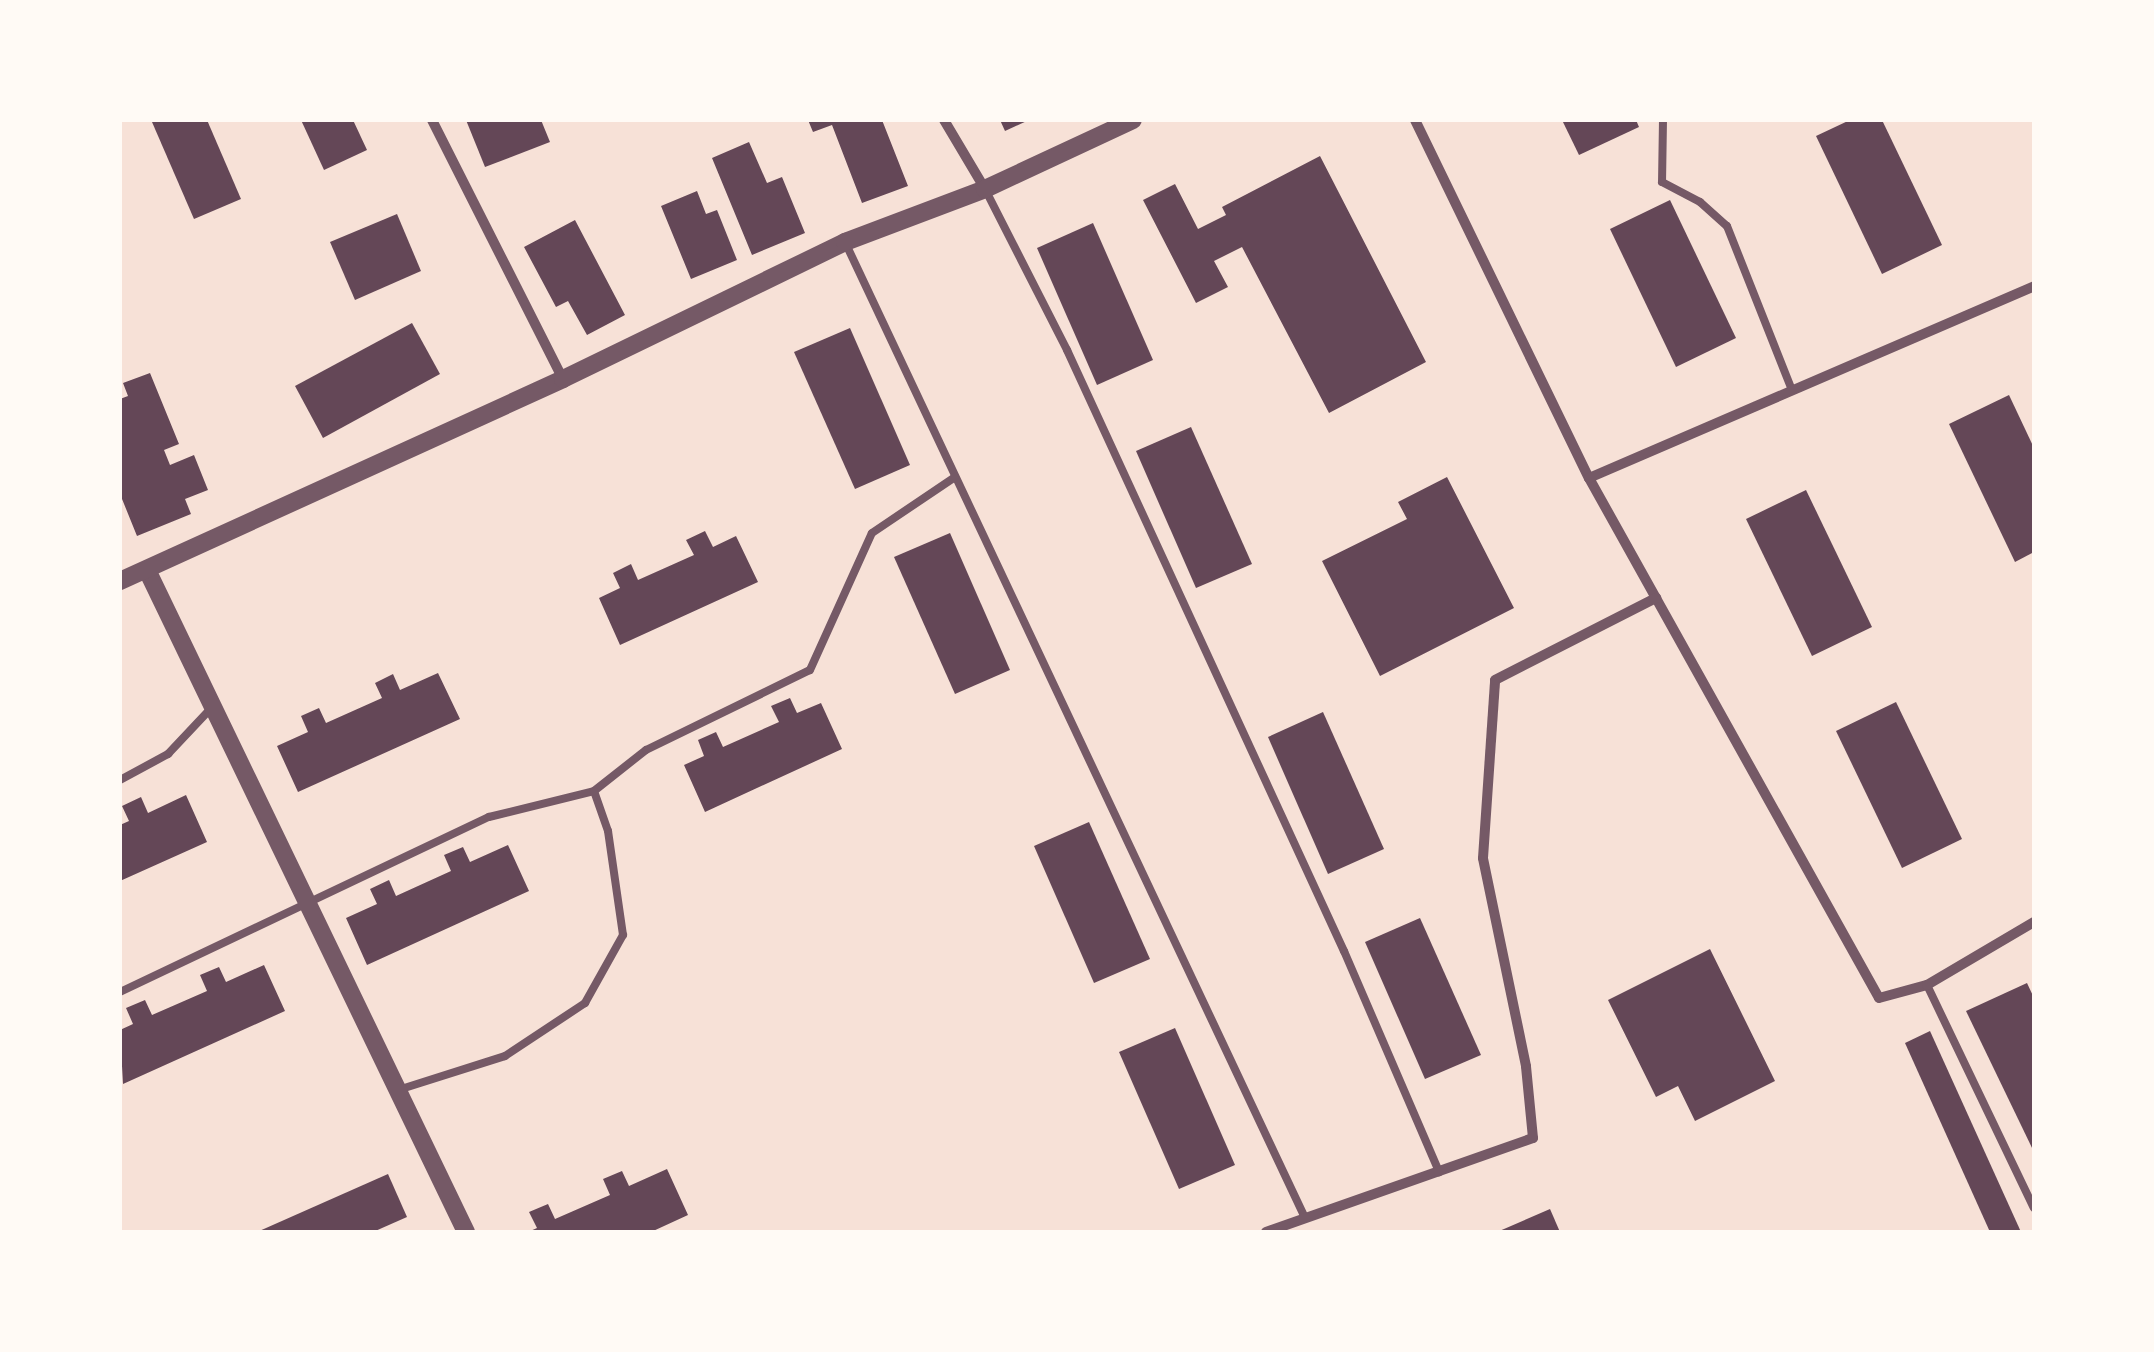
<!DOCTYPE html>
<html>
<head>
<meta charset="utf-8">
<style>
	body { margin:0 }
	#map { position:relative; width:2154px; height:1352px; overflow:hidden; background:#f7e1d7; font-family:"Noto Sans",sans-serif }
	div>[style] { position:absolute }
	.building>* { inset:0; background:#644757 }
	.service>* { height:8px; margin:-4px; padding:0 4px; transform-origin:4px; border-radius:4px; background:#755966 }
	.minor>* { height:10px; margin:-5px; padding:0 5px; transform-origin:5px; border-radius:5px; background:#755966 }
	.tertiary>* { height:18px; margin:-9px; padding:0 9px; transform-origin:9px; border-radius:9px; background:#755966 }
	span { translate:-50% -50%; white-space:nowrap; text-align:center; line-height:1.15; -webkit-text-stroke:8px #fffaf5; paint-order:stroke }
	.frame { position:absolute; inset:0; border:122px solid #fffaf5; pointer-events:none }
</style>
</head>
<body>
<div id="map">
	<div class="building">
		<i style="clip-path:polygon(158px 120px,207px 120px,241px 199px,194px 219px,152px 122px)"></i>
		<i style="clip-path:polygon(301px 120px,353px 120px,367px 150px,324px 170px)"></i>
		<i style="clip-path:polygon(466px 120px,541px 120px,550px 142px,485px 167px)"></i>
		<i style="clip-path:polygon(808px 120px,882px 120px,908px 186px,862px 203px,832px 125px,813px 132px)"></i>
		<i style="clip-path:polygon(1000px 120px,1029px 120px,1005px 131px)"></i>
		<i style="clip-path:polygon(1562px 120px,1636px 120px,1639px 127px,1579px 155px)"></i>
		<i style="clip-path:polygon(1850px 120px,1882px 120px,1942px 245px,1882px 274px,1816px 136px)"></i>
		<i style="clip-path:polygon(749px 142px,767px 183px,782px 177px,805px 233px,752px 255px,712px 158px)"></i>
		<i style="clip-path:polygon(1320px 156px,1426px 362px,1329px 413px,1242px 247px,1214px 261px,1228px 287px,1196px 303px,1143px 200px,1175px 184px,1198px 229px,1226px 215px,1222px 207px)"></i>
		<i style="clip-path:polygon(697px 191px,706px 214px,717px 210px,737px 260px,691px 279px,661px 206px)"></i>
		<i style="clip-path:polygon(1670px 200px,1736px 338px,1676px 367px,1610px 229px)"></i>
		<i style="clip-path:polygon(397px 214px,421px 271px,355px 300px,330px 242px)"></i>
		<i style="clip-path:polygon(575px 220px,625px 315px,587px 335px,568px 301px,556px 307px,524px 247px)"></i>
		<i style="clip-path:polygon(1093px 223px,1153px 360px,1097px 385px,1037px 248px)"></i>
		<i style="clip-path:polygon(412px 323px,440px 374px,323px 438px,295px 386px)"></i>
		<i style="clip-path:polygon(850px 328px,910px 465px,855px 489px,794px 352px)"></i>
		<i style="clip-path:polygon(150px 373px,179px 444px,164px 450px,170px 465px,194px 455px,208px 490px,185px 499px,191px 514px,137px 536px,120px 494px,120px 399px,128px 396px,123px 383px)"></i>
		<i style="clip-path:polygon(2009px 395px,2034px 448px,2034px 552px,2015px 562px,1949px 424px)"></i>
		<i style="clip-path:polygon(1191px 427px,1252px 564px,1196px 588px,1136px 451px)"></i>
		<i style="clip-path:polygon(1447px 477px,1514px 608px,1380px 676px,1322px 561px,1407px 519px,1398px 502px)"></i>
		<i style="clip-path:polygon(1806px 490px,1872px 627px,1812px 656px,1746px 519px)"></i>
		<i style="clip-path:polygon(705px 531px,713px 547px,736px 536px,758px 582px,620px 645px,599px 598px,620px 588px,613px 573px,631px 564px,638px 580px,694px 555px,686px 540px)"></i>
		<i style="clip-path:polygon(950px 533px,1010px 670px,955px 694px,894px 557px)"></i>
		<i style="clip-path:polygon(438px 673px,460px 719px,298px 792px,277px 746px,308px 732px,301px 716px,319px 708px,326px 723px,382px 698px,375px 683px,393px 674px,400px 690px)"></i>
		<i style="clip-path:polygon(790px 698px,797px 713px,821px 703px,842px 749px,705px 812px,684px 765px,704px 756px,698px 740px,716px 732px,723px 747px,779px 722px,771px 706px)"></i>
		<i style="clip-path:polygon(1896px 702px,1962px 839px,1902px 868px,1836px 731px)"></i>
		<i style="clip-path:polygon(1323px 712px,1384px 849px,1328px 874px,1268px 737px)"></i>
		<i style="clip-path:polygon(186px 795px,207px 842px,120px 881px,120px 825px,129px 821px,122px 806px,141px 797px,148px 813px)"></i>
		<i style="clip-path:polygon(1089px 822px,1150px 959px,1094px 983px,1034px 846px)"></i>
		<i style="clip-path:polygon(508px 845px,529px 891px,367px 965px,346px 918px,377px 904px,370px 889px,389px 880px,396px 896px,451px 871px,444px 855px,463px 847px,470px 862px)"></i>
		<i style="clip-path:polygon(1420px 918px,1481px 1055px,1425px 1079px,1365px 942px)"></i>
		<i style="clip-path:polygon(1710px 949px,1775px 1081px,1695px 1121px,1678px 1086px,1656px 1097px,1608px 1000px)"></i>
		<i style="clip-path:polygon(264px 965px,285px 1011px,123px 1084px,120px 1030px,133px 1024px,126px 1008px,145px 1000px,152px 1015px,207px 991px,200px 975px,219px 967px,226px 982px)"></i>
		<i style="clip-path:polygon(2027px 983px,2034px 998px,2034px 1152px,1966px 1011px)"></i>
		<i style="clip-path:polygon(1175px 1028px,1235px 1165px,1179px 1189px,1119px 1052px)"></i>
		<i style="clip-path:polygon(1930px 1031px,2021px 1232px,1990px 1232px,1905px 1043px)"></i>
		<i style="clip-path:polygon(667px 1169px,688px 1215px,651px 1232px,528px 1232px,537px 1228px,529px 1212px,548px 1204px,555px 1219px,610px 1195px,603px 1179px,622px 1171px,629px 1186px)"></i>
		<i style="clip-path:polygon(388px 1174px,407px 1217px,373px 1232px,257px 1232px)"></i>
		<i style="clip-path:polygon(1550px 1209px,1560px 1232px,1497px 1232px)"></i>
	</div>
	<div class="service">
		<i style="left:1663px;top:120px;width:62px;rotate:90.9deg"></i>
		<i style="left:1662px;top:182px;width:43px;rotate:27.8deg"></i>
		<i style="left:1700px;top:202px;width:36px;rotate:42deg"></i>
		<i style="left:1727px;top:226px;width:176px;rotate:68.4deg"></i>
		<i style="left:985px;top:189px;width:181px;rotate:63deg"></i>
		<i style="left:1067px;top:350px;width:662px;rotate:65.26deg"></i>
		<i style="left:1344px;top:951px;width:241px;rotate:66.7deg"></i>
		<i style="left:845px;top:242px;width:1079px;rotate:64.76deg"></i>
		<i style="left:120px;top:780px;width:55px;rotate:-28.4deg"></i>
		<i style="left:168px;top:754px;width:66px;rotate:-46.8deg"></i>
		<i style="left:1927px;top:985px;width:247px;rotate:64.4deg"></i>
		<i style="left:120px;top:992px;width:408px;rotate:-25.4deg"></i>
		<i style="left:489px;top:817px;width:108px;rotate:-13.9deg"></i>
		<i style="left:594px;top:791px;width:66px;rotate:-38.3deg"></i>
		<i style="left:646px;top:750px;width:182px;rotate:-26deg"></i>
		<i style="left:810px;top:670px;width:150px;rotate:-65.7deg"></i>
		<i style="left:872px;top:533px;width:100px;rotate:-34deg"></i>
		<i style="left:398px;top:1090px;width:112px;rotate:-17.6deg"></i>
		<i style="left:505px;top:1056px;width:96px;rotate:-33.5deg"></i>
		<i style="left:585px;top:1003px;width:78px;rotate:-60.8deg"></i>
		<i style="left:623px;top:935px;width:105px;rotate:-98.2deg"></i>
		<i style="left:608px;top:831px;width:42px;rotate:-109.3deg"></i>
	</div>
	<div class="minor">
		<i style="left:432px;top:120px;width:290px;rotate:63.2deg"></i>
		<i style="left:944px;top:120px;width:80px;rotate:59.3deg"></i>
		<i style="left:1415px;top:120px;width:398px;rotate:64.1deg"></i>
		<i style="left:1589px;top:478px;width:595px;rotate:60.85deg"></i>
		<i style="left:1879px;top:998px;width:50px;rotate:-15.2deg"></i>
		<i style="left:1927px;top:985px;width:124px;rotate:-30.5deg"></i>
		<i style="left:1589px;top:478px;width:485px;rotate:-23.3deg"></i>
		<i style="left:1266px;top:1232px;width:283px;rotate:-19.4deg"></i>
		<i style="left:1533px;top:1138px;width:72px;rotate:-95.6deg"></i>
		<i style="left:1526px;top:1066px;width:212px;rotate:-101.7deg"></i>
		<i style="left:1483px;top:858px;width:178px;rotate:-86.1deg"></i>
		<i style="left:1495px;top:680px;width:181px;rotate:-27deg"></i>
	</div>
	<div class="tertiary">
		<i style="left:147px;top:570px;width:735px;rotate:64.27deg"></i>
		<i style="left:120px;top:581px;width:487px;rotate:-24.5deg"></i>
		<i style="left:563px;top:379px;width:314px;rotate:-25.9deg"></i>
		<i style="left:845px;top:242px;width:150px;rotate:-20.7deg"></i>
		<i style="left:985px;top:189px;width:163px;rotate:-25deg"></i>
	</div>
	<div class="frame"></div>
</div>
</body>
</html>
